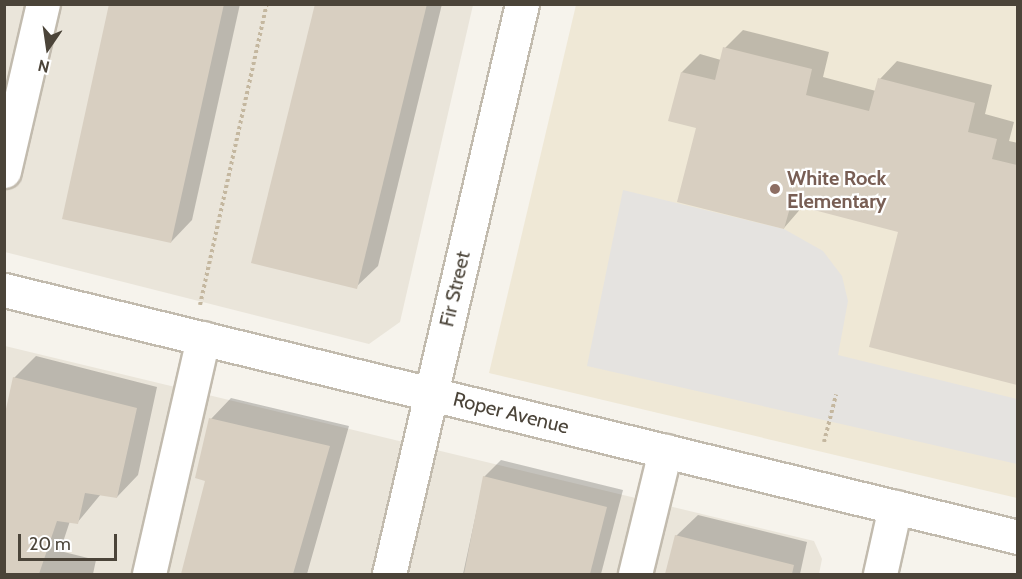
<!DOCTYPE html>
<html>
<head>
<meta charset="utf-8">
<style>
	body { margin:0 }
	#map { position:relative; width:1022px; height:579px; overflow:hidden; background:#f6f3ec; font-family:Cabin,sans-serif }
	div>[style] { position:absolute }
	.residential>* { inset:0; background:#eae5da }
	.education>* { inset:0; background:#efe8d6 }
	.parking>* { inset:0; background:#e5e3e0 }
	.shadow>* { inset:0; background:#0003 }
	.building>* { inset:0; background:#d8cfc1 }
	.path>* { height:4px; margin-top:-2px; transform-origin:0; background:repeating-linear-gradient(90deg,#c4b79f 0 3px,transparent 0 6px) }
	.roads { filter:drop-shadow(2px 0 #c2bbae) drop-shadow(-2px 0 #c2bbae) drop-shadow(0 2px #c2bbae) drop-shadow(0 -2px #c2bbae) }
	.minor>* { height:33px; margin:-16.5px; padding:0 16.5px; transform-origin:16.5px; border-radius:16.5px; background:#fff }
	.dots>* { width:16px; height:16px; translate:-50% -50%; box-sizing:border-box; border:3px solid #fff; border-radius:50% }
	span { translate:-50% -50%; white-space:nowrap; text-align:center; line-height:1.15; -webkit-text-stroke:4.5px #fff; paint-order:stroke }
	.education-label { font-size:20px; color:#785e54; font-weight:700 }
	.left { translate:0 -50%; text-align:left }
	.street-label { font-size:20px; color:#4b4439 }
	.frame { position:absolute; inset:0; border:6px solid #4b4439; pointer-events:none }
	.north { position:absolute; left:18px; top:18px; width:60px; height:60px; -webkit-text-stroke:4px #fff; paint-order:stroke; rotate:193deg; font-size:16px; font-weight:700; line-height:24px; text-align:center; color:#4b4439 }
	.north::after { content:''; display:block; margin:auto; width:21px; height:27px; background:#4b4439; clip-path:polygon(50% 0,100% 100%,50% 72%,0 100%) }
	.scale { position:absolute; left:18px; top:534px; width:99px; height:27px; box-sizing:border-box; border:3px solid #4b4439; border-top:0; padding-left:8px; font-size:18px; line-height:21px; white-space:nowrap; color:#4b4439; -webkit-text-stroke:4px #fff; paint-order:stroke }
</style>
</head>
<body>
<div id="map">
	<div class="residential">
		<i style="clip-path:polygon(4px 5px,473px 5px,400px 322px,369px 344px,5px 252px)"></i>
		<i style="clip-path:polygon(5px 346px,814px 541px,822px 559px,819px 574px,5px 574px)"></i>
	</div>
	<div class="education">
		<i style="clip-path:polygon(576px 5px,1017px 5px,1017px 498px,489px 373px)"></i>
	</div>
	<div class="parking">
		<i style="clip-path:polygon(623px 190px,784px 229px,823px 251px,842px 276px,848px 301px,838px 355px,1017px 399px,1017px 464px,587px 366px)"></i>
	</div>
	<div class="shadow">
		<i style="clip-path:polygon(111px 4px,240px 4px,192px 220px,171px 242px)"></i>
		<i style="clip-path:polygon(316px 4px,442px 4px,378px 266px,356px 287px)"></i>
		<i style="clip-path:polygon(743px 30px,829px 52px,823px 77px,876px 91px,880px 79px,897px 61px,992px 85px,985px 114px,1014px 122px,1009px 141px,1018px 143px,1018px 383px,870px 346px,900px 231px,803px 206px,784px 228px,698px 127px,670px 120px,682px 72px,700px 54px,721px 60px,725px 48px)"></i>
		<i style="clip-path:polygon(36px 356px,157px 387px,138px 475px,117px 497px,101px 494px,77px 523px,70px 521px,60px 551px,96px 560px,93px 574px,4px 574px,4px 426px,14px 378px)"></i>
		<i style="clip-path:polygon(231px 398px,349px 426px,307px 574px,182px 574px,207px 480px,211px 419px)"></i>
		<i style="clip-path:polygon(501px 460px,623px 490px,601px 574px,463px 574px,484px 477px)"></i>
		<i style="clip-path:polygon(698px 515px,807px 542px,800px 574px,667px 574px,676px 536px)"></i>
	</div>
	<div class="building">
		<i style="clip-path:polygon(109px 4px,224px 4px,171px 243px,62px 219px)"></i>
		<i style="clip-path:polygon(315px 4px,427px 4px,357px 289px,251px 263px)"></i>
		<i style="clip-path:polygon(723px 47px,812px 69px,806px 95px,869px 111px,878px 78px,975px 103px,968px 132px,997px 139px,992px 159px,1017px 165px,1017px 385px,869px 347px,898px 232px,791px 204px,784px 229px,677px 202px,696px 128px,668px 121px,681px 72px,715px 80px)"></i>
		<i style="clip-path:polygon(13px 377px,137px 408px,117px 498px,85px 493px,78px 524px,57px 521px,39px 574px,4px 574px,4px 418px)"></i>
		<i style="clip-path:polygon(209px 418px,330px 446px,293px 574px,181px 574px,205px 481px,195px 478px)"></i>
		<i style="clip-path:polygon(483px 476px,607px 507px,590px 574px,464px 574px)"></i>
		<i style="clip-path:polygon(675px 535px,794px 565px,792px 574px,665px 574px)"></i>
	</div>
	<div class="path">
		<i style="left:200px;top:305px;width:308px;rotate:-77.5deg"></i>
		<i style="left:824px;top:442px;width:49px;rotate:-75.7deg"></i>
	</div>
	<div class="roads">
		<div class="minor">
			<i style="left:4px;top:171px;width:171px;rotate:-76.9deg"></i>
			<i style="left:4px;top:290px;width:1044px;rotate:13.69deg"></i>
			<i style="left:149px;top:574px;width:242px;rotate:-77.1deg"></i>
			<i style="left:389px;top:574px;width:585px;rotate:-76.87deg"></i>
			<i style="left:635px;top:574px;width:127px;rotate:-76.3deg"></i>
			<i style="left:880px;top:574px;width:69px;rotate:-77.4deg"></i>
		</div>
	</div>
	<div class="dots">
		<i style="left:775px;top:189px;background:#8d6e63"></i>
	</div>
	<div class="education-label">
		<span class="left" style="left:787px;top:190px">White Rock<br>Elementary</span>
	</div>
	<div class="street-label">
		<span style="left:455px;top:289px;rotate:-77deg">Fir Street</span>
		<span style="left:511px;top:413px;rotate:14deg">Roper Avenue</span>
	</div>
	<div class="frame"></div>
	<div class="north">N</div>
	<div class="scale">20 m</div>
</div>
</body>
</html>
